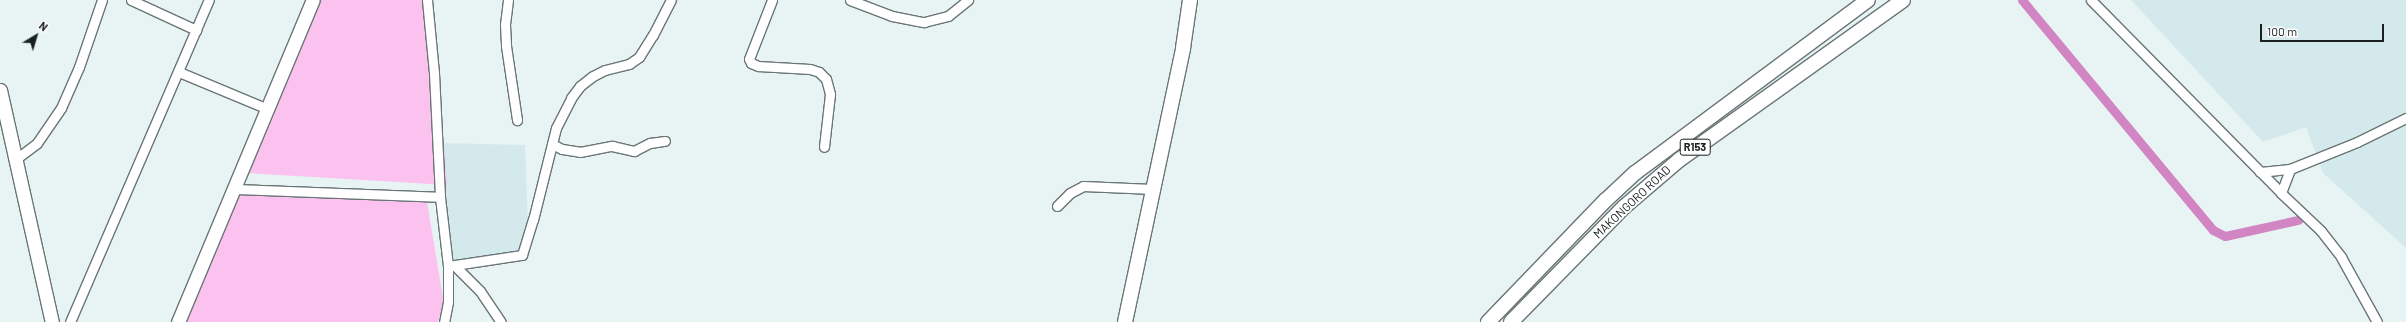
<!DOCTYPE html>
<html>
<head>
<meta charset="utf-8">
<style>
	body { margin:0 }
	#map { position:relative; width:2406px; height:322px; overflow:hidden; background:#e8f4f4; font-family:Barlow,sans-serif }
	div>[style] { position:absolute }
	.built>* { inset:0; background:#d4e9eb }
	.green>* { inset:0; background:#fcc2ef }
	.canal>* { height:9px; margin:-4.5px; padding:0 4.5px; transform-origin:4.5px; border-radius:4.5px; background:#d185c2 }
	.roads { filter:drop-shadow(1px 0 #6a7576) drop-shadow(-1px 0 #6a7576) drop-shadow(0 1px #6a7576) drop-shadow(0 -1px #6a7576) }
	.street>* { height:9px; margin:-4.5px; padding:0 4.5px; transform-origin:4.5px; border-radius:4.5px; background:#fff }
	.secondary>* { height:13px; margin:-6.5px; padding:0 6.5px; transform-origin:6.5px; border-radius:6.5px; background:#fff }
	.primary>* { height:14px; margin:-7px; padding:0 7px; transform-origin:7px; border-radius:7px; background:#fff }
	span { translate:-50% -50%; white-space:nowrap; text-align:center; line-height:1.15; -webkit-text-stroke:3.5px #fff; paint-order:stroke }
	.shield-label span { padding:1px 3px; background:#fff; border:1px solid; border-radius:3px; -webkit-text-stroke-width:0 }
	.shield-label { font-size:11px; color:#1a1f1f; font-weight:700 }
	.street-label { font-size:12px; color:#1a1f1f }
	.north { position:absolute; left:16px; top:16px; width:40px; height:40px; -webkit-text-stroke:3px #fff; paint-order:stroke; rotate:38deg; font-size:11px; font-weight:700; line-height:16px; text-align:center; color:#1a1f1f }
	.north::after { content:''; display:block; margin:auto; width:14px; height:18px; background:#1a1f1f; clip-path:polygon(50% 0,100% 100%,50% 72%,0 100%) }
	.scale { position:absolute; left:2260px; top:24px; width:124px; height:18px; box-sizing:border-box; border:2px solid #1a1f1f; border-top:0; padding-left:5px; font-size:12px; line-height:14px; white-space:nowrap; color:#1a1f1f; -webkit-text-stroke:3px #fff; paint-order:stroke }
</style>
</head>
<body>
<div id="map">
	<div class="built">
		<i style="clip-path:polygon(2131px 0,2406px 0,2406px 248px,2323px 173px,2306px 127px,2263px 142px)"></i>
		<i style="clip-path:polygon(443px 143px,525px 145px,529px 254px,446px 265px)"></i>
	</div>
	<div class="green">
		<i style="clip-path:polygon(319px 0,433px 0,447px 185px,246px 173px)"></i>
		<i style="clip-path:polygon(236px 185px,427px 202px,444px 304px,438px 322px,183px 322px)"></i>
	</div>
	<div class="canal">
		<i style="left:2022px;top:0;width:299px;rotate:50.3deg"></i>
		<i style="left:2213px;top:230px;width:13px;rotate:27deg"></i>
		<i style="left:2225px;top:236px;width:75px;rotate:-12.4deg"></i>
	</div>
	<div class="roads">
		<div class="street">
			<i style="left:131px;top:0;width:72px;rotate:24.8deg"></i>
			<i style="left:427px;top:0;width:73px;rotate:84.5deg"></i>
			<i style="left:434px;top:73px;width:124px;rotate:87.2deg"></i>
			<i style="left:440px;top:197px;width:69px;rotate:83.4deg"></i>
			<i style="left:448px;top:266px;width:36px;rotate:90deg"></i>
			<i style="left:448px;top:302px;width:20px;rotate:101deg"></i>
			<i style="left:508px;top:0;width:25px;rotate:97deg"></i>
			<i style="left:505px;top:25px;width:21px;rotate:87deg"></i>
			<i style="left:506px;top:46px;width:75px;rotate:81.5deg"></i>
			<i style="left:772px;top:0;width:63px;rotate:111.3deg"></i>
			<i style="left:749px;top:59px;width:4px;rotate:63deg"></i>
			<i style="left:751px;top:63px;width:8px;rotate:23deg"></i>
			<i style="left:758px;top:66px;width:52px;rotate:3.3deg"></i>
			<i style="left:810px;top:69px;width:9px;rotate:18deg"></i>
			<i style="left:819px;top:72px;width:10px;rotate:45deg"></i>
			<i style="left:826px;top:79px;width:16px;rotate:75deg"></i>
			<i style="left:830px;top:94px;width:53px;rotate:96.5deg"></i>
			<i style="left:850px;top:0;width:45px;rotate:20.9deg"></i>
			<i style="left:892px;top:16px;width:33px;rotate:11deg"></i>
			<i style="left:924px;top:22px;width:25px;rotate:-14deg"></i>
			<i style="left:948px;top:16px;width:26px;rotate:-39deg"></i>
			<i style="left:2091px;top:0;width:271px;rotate:45.4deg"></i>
			<i style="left:2281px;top:193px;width:55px;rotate:43.5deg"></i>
			<i style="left:2321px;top:231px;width:33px;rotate:52deg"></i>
			<i style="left:2341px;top:257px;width:74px;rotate:61deg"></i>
			<i style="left:179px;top:72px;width:96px;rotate:22.6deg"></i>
			<i style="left:552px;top:144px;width:11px;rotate:27deg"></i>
			<i style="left:562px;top:149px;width:18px;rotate:9deg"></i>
			<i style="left:580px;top:152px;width:33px;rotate:-11deg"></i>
			<i style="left:612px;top:146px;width:23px;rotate:13deg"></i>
			<i style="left:634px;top:151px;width:18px;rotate:-27deg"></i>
			<i style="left:650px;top:143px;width:15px;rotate:-8deg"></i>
			<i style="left:16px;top:159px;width:26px;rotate:-37deg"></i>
			<i style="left:37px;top:143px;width:42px;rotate:-55.6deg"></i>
			<i style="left:61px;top:108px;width:45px;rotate:-66.3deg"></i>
			<i style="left:79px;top:67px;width:71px;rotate:-71.1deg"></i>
			<i style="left:2260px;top:172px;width:30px;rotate:-6deg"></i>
			<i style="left:2290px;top:169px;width:72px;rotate:-21.9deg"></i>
			<i style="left:2357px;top:142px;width:55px;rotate:-26.1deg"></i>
			<i style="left:234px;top:189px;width:206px;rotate:2.2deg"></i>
			<i style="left:2281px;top:193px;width:26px;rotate:-69deg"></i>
			<i style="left:1057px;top:206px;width:18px;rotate:-45deg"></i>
			<i style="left:1070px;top:193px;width:15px;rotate:-28deg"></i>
			<i style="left:1083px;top:186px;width:70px;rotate:2.5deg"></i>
			<i style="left:448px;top:266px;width:75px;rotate:-8.5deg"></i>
			<i style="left:522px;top:255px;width:37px;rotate:-73deg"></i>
			<i style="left:533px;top:220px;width:95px;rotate:-76deg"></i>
			<i style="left:556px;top:128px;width:34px;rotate:-63deg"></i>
			<i style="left:571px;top:98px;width:15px;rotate:-53deg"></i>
			<i style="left:580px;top:86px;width:16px;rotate:-38deg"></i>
			<i style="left:593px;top:76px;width:13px;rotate:-27deg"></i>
			<i style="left:605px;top:70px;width:25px;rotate:-14deg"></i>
			<i style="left:629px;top:64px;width:12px;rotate:-35deg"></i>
			<i style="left:639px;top:57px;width:26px;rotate:-58deg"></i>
			<i style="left:653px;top:35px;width:39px;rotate:-63deg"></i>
			<i style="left:455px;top:266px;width:35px;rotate:45deg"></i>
			<i style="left:480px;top:291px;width:37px;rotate:56deg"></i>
			<i style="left:70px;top:322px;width:351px;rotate:-66.7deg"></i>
		</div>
		<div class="secondary">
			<i style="left:0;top:90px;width:238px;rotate:77.4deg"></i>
			<i style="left:178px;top:322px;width:349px;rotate:-67.3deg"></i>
		</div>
		<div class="primary">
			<i style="left:1125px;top:322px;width:280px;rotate:-78deg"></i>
			<i style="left:1183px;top:48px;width:49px;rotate:-81.7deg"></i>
			<i style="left:1488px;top:322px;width:170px;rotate:-46deg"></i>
			<i style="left:1606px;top:200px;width:40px;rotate:-43deg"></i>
			<i style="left:1635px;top:173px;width:290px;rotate:-36.6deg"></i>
			<i style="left:1511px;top:322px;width:161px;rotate:-45.5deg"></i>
			<i style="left:1624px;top:207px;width:72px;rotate:-40.5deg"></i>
			<i style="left:1679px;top:160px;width:275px;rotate:-35.5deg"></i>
		</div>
	</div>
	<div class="shield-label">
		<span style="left:1695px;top:147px">R153</span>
	</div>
	<div class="street-label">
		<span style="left:1632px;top:202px;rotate:-43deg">MAKONGORO ROAD</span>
	</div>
	<div class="north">N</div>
	<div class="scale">100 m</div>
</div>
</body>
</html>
